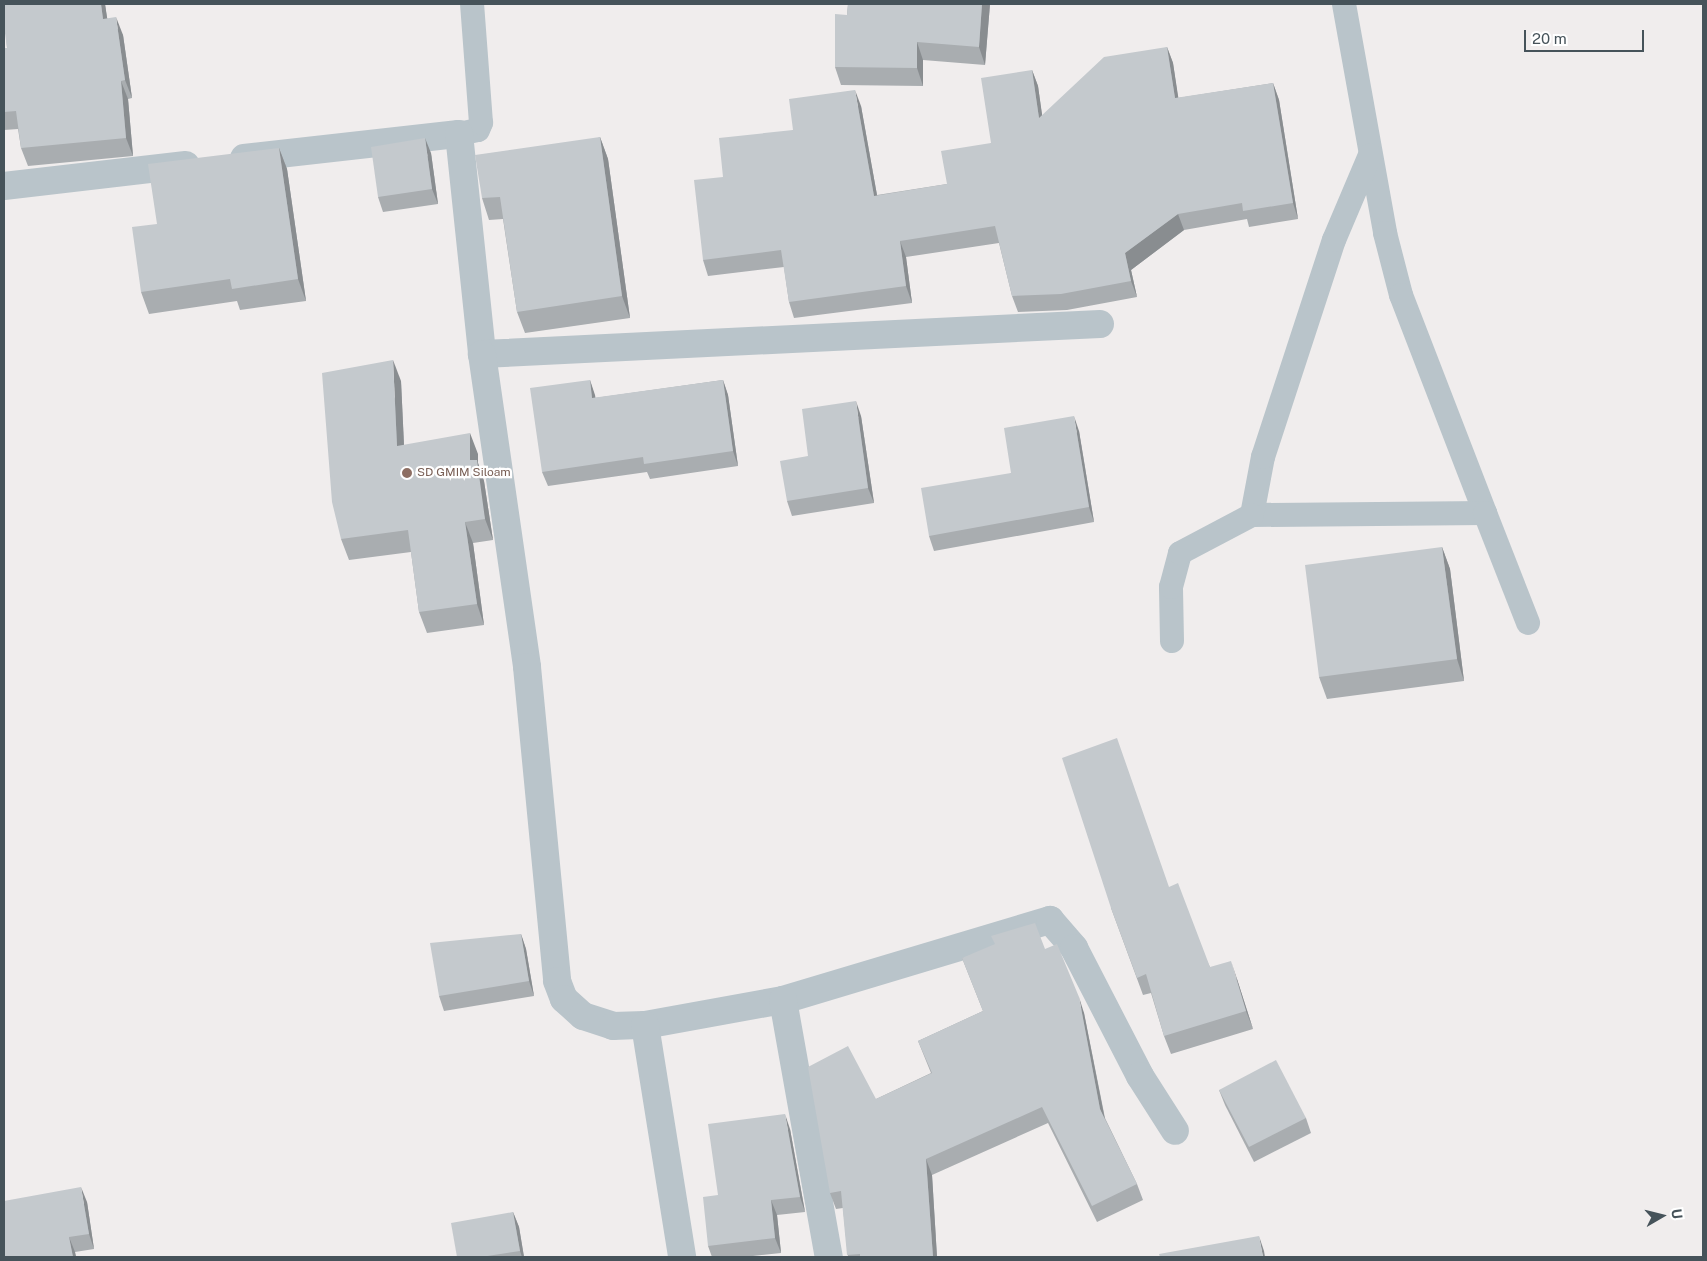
<!DOCTYPE html>
<html>
<head>
<meta charset="utf-8">
<style>
	body { margin:0 }
	#map { position:relative; width:1707px; height:1261px; overflow:hidden; background:#f0eded; font-family:"Public Sans",sans-serif }
	div>[style] { position:absolute }
	.service>* { height:24px; margin:-12px; padding:0 12px; transform-origin:12px; border-radius:12px; background:#b9c4ca }
	.minor>* { height:28px; margin:-14px; padding:0 14px; transform-origin:14px; border-radius:14px; background:#b9c4ca }
	.wall>* { inset:0; background:#a9adb0 }
	.shaded-wall>* { inset:0; background:#898d90 }
	.building>* { inset:0; background:#c4c9cd }
	.dots>* { width:14px; height:14px; translate:-50% -50%; box-sizing:border-box; border:2px solid #fff; border-radius:50% }
	span { translate:-50% -50%; white-space:nowrap; text-align:center; line-height:1.15; -webkit-text-stroke:4.5px #fff; paint-order:stroke }
	.education-label { font-size:12px; color:#785e54 }
	.left { translate:0 -50%; text-align:left }
	.frame { position:absolute; inset:0; border:5px solid #46535a; pointer-events:none }
	.north { position:absolute; left:1637px; top:1191px; width:50px; height:50px; -webkit-text-stroke:4px #fff; paint-order:stroke; rotate:82deg; font-size:14px; font-weight:700; line-height:20px; text-align:center; color:#46535a }
	.north::after { content:''; display:block; margin:auto; width:18px; height:22px; background:#46535a; clip-path:polygon(50% 0,100% 100%,50% 72%,0 100%) }
	.scale { position:absolute; left:1524px; top:30px; width:120px; height:22px; box-sizing:border-box; border:2px solid #46535a; border-top:0; padding-left:6px; font-size:15px; line-height:18px; white-space:nowrap; color:#46535a; -webkit-text-stroke:4px #fff; paint-order:stroke }
</style>
</head>
<body>
<div id="map">
	<div class="service">
		<i style="left:1344px;top:4px;width:233px;rotate:79.8deg"></i>
		<i style="left:1385px;top:233px;width:64px;rotate:75.5deg"></i>
		<i style="left:1401px;top:295px;width:234px;rotate:68.9deg"></i>
		<i style="left:1485px;top:513px;width:233px;rotate:179.5deg"></i>
		<i style="left:1252px;top:515px;width:59px;rotate:-79.3deg"></i>
		<i style="left:1263px;top:457px;width:228px;rotate:-71.9deg"></i>
		<i style="left:1334px;top:240px;width:92px;rotate:-67deg"></i>
		<i style="left:459px;top:134px;width:19px;rotate:-12deg"></i>
		<i style="left:478px;top:130px;width:8px;rotate:-67deg"></i>
		<i style="left:481px;top:123px;width:119px;rotate:-94.3deg"></i>
		<i style="left:1485px;top:513px;width:118px;rotate:68.6deg"></i>
		<i style="left:1172px;top:641px;width:54px;rotate:-91.1deg"></i>
		<i style="left:1171px;top:587px;width:35px;rotate:-75deg"></i>
		<i style="left:1180px;top:553px;width:81px;rotate:-27.8deg"></i>
	</div>
	<div class="minor">
		<i style="left:244px;top:158px;width:216px;rotate:-6.4deg"></i>
		<i style="left:459px;top:134px;width:221px;rotate:84deg"></i>
		<i style="left:4px;top:186px;width:183px;rotate:-6.6deg"></i>
		<i style="left:1100px;top:324px;width:619px;rotate:177.22deg"></i>
		<i style="left:482px;top:354px;width:316px;rotate:81.8deg"></i>
		<i style="left:527px;top:667px;width:315px;rotate:84.5deg"></i>
		<i style="left:557px;top:981px;width:19px;rotate:69deg"></i>
		<i style="left:564px;top:999px;width:25px;rotate:42deg"></i>
		<i style="left:583px;top:1016px;width:32px;rotate:18deg"></i>
		<i style="left:613px;top:1026px;width:32px;rotate:-2deg"></i>
		<i style="left:645px;top:1025px;width:140px;rotate:-10.3deg"></i>
		<i style="left:783px;top:1000px;width:279px;rotate:-16.7deg"></i>
		<i style="left:1050px;top:920px;width:37px;rotate:49deg"></i>
		<i style="left:1074px;top:948px;width:144px;rotate:62.7deg"></i>
		<i style="left:1140px;top:1076px;width:65px;rotate:57.5deg"></i>
		<i style="left:783px;top:1000px;width:261px;rotate:79.9deg"></i>
		<i style="left:645px;top:1025px;width:235px;rotate:80.9deg"></i>
	</div>
	<div class="wall">
		<i style="clip-path:polygon(4px 4px,105px 4px,107px 18px,123px 35px,132px 98px,128px 99px,133px 156px,28px 166px,21px 148px,18px 129px,4px 130px,4px 48px,7px 48px)"></i>
		<i style="clip-path:polygon(848px 4px,990px 4px,985px 65px,923px 60px,923px 86px,841px 85px,835px 67px,847px 15px)"></i>
		<i style="clip-path:polygon(1167px 47px,1173px 63px,1178px 98px,1273px 83px,1279px 100px,1298px 219px,1249px 227px,1247px 219px,1184px 230px,1131px 270px,1137px 297px,1067px 310px,1018px 312px,1012px 296px,999px 243px,906px 257px,912px 303px,794px 318px,789px 302px,784px 267px,708px 276px,703px 260px,723px 177px,793px 130px,861px 106px,877px 195px,947px 184px,991px 143px,1032px 70px,1038px 86px,1042px 116px)"></i>
		<i style="clip-path:polygon(600px 137px,608px 159px,630px 318px,525px 333px,517px 312px,503px 219px,489px 220px,482px 198px)"></i>
		<i style="clip-path:polygon(279px 148px,287px 169px,306px 301px,240px 310px,237px 301px,149px 314px,141px 292px,157px 224px)"></i>
		<i style="clip-path:polygon(431px 153px,438px 204px,383px 212px,378px 197px)"></i>
		<i style="clip-path:polygon(590px 380px,595px 398px,723px 380px,728px 395px,738px 466px,650px 479px,647px 472px,548px 486px,542px 472px)"></i>
		<i style="clip-path:polygon(401px 381px,404px 445px,478px 454px,478px 463px,484px 481px,493px 540px,473px 543px,484px 625px,427px 633px,419px 612px,411px 552px,349px 560px,341px 539px)"></i>
		<i style="clip-path:polygon(861px 416px,874px 503px,792px 516px,787px 501px,808px 456px)"></i>
		<i style="clip-path:polygon(1079px 431px,1094px 522px,934px 551px,929px 536px,1011px 473px)"></i>
		<i style="clip-path:polygon(1442px 547px,1450px 569px,1464px 681px,1327px 699px,1319px 677px)"></i>
		<i style="clip-path:polygon(1169px 887px,1210px 967px,1237px 979px,1253px 1029px,1171px 1054px,1164px 1036px,1151px 993px,1143px 995px,1111px 908px)"></i>
		<i style="clip-path:polygon(521px 934px,526px 949px,534px 996px,444px 1011px,439px 996px)"></i>
		<i style="clip-path:polygon(1045px 949px,1084px 1013px,1105px 1118px,1137px 1184px,1143px 1200px,1097px 1222px,1048px 1123px,932px 1175px,937px 1257px,848px 1257px,843px 1208px,836px 1209px,830px 1193px,876px 1099px,931px 1073px,918px 1041px,983px 1011px,962px 958px)"></i>
		<i style="clip-path:polygon(1219px 1090px,1306px 1118px,1311px 1133px,1254px 1162px,1225px 1105px)"></i>
		<i style="clip-path:polygon(790px 1129px,805px 1212px,777px 1215px,781px 1253px,744px 1257px,712px 1257px,708px 1246px,718px 1195px)"></i>
		<i style="clip-path:polygon(87px 1202px,94px 1249px,75px 1252px,76px 1257px,4px 1257px)"></i>
		<i style="clip-path:polygon(513px 1212px,519px 1227px,524px 1257px,457px 1257px)"></i>
	</div>
	<div class="shaded-wall">
		<i style="clip-path:polygon(101px 4px,105px 4px,110px 37px,103px 19px)"></i>
		<i style="clip-path:polygon(982px 4px,990px 4px,985px 65px,979px 47px)"></i>
		<i style="clip-path:polygon(116px 17px,123px 35px,132px 98px,125px 80px)"></i>
		<i style="clip-path:polygon(917px 42px,923px 60px,923px 86px,917px 68px)"></i>
		<i style="clip-path:polygon(1167px 47px,1173px 63px,1181px 115px,1175px 98px)"></i>
		<i style="clip-path:polygon(1032px 70px,1038px 86px,1045px 135px,1039px 118px)"></i>
		<i style="clip-path:polygon(121px 81px,128px 99px,133px 156px,126px 138px)"></i>
		<i style="clip-path:polygon(1273px 83px,1279px 100px,1298px 219px,1293px 203px)"></i>
		<i style="clip-path:polygon(855px 90px,861px 106px,880px 212px,874px 196px)"></i>
		<i style="clip-path:polygon(600px 137px,608px 159px,630px 318px,622px 296px)"></i>
		<i style="clip-path:polygon(425px 138px,431px 153px,438px 204px,432px 189px)"></i>
		<i style="clip-path:polygon(279px 148px,287px 169px,306px 301px,298px 279px)"></i>
		<i style="clip-path:polygon(1178px 214px,1184px 230px,1131px 270px,1137px 297px,1131px 281px,1125px 253px)"></i>
		<i style="clip-path:polygon(900px 241px,906px 257px,912px 303px,906px 286px)"></i>
		<i style="clip-path:polygon(393px 360px,401px 381px,405px 467px,397px 446px)"></i>
		<i style="clip-path:polygon(590px 380px,595px 395px,598px 413px,592px 398px)"></i>
		<i style="clip-path:polygon(723px 380px,728px 395px,738px 466px,733px 451px)"></i>
		<i style="clip-path:polygon(856px 401px,861px 416px,874px 503px,868px 488px)"></i>
		<i style="clip-path:polygon(1074px 416px,1079px 431px,1094px 522px,1089px 507px)"></i>
		<i style="clip-path:polygon(470px 433px,478px 454px,478px 463px,484px 481px,493px 540px,485px 519px,470px 460px)"></i>
		<i style="clip-path:polygon(465px 522px,473px 543px,484px 625px,477px 604px)"></i>
		<i style="clip-path:polygon(1442px 547px,1450px 569px,1464px 681px,1457px 659px)"></i>
		<i style="clip-path:polygon(521px 934px,526px 949px,534px 996px,529px 981px)"></i>
		<i style="clip-path:polygon(1231px 961px,1237px 979px,1253px 1029px,1246px 1011px)"></i>
		<i style="clip-path:polygon(1079px 997px,1084px 1013px,1106px 1125px,1100px 1109px)"></i>
		<i style="clip-path:polygon(785px 1114px,790px 1129px,805px 1212px,800px 1197px)"></i>
		<i style="clip-path:polygon(926px 1159px,932px 1175px,937px 1257px,933px 1257px)"></i>
		<i style="clip-path:polygon(81px 1187px,87px 1202px,94px 1249px,89px 1234px)"></i>
		<i style="clip-path:polygon(771px 1200px,777px 1215px,781px 1253px,775px 1238px)"></i>
		<i style="clip-path:polygon(513px 1212px,519px 1227px,524px 1257px,522px 1257px,520px 1251px)"></i>
		<i style="clip-path:polygon(1259px 1236px,1264px 1251px,1265px 1257px,1263px 1257px)"></i>
		<i style="clip-path:polygon(69px 1237px,75px 1252px,76px 1257px,73px 1257px)"></i>
	</div>
	<div class="building">
		<i style="clip-path:polygon(4px 4px,101px 4px,103px 19px,116px 17px,125px 80px,121px 81px,126px 138px,21px 148px,16px 111px,4px 112px,4px 48px,7px 48px,4px 26px)"></i>
		<i style="clip-path:polygon(848px 4px,982px 4px,979px 47px,917px 42px,917px 68px,835px 67px,835px 14px,847px 15px)"></i>
		<i style="clip-path:polygon(1167px 47px,1175px 98px,1273px 83px,1293px 203px,1243px 211px,1242px 203px,1178px 214px,1125px 253px,1131px 281px,1061px 294px,1012px 296px,995px 226px,900px 241px,906px 286px,789px 302px,781px 250px,703px 260px,694px 180px,723px 177px,719px 138px,793px 130px,789px 99px,855px 90px,874px 196px,947px 184px,941px 151px,991px 143px,981px 78px,1032px 70px,1039px 118px,1104px 57px)"></i>
		<i style="clip-path:polygon(600px 137px,622px 296px,517px 312px,500px 197px,482px 198px,475px 155px)"></i>
		<i style="clip-path:polygon(425px 138px,432px 189px,378px 197px,371px 147px)"></i>
		<i style="clip-path:polygon(279px 148px,298px 279px,232px 289px,230px 279px,141px 292px,132px 227px,157px 224px,148px 164px)"></i>
		<i style="clip-path:polygon(393px 360px,397px 446px,470px 433px,470px 460px,477px 460px,485px 519px,465px 522px,477px 604px,419px 612px,408px 530px,341px 539px,332px 502px,322px 373px)"></i>
		<i style="clip-path:polygon(590px 380px,592px 398px,723px 380px,733px 451px,644px 464px,643px 457px,542px 472px,530px 388px)"></i>
		<i style="clip-path:polygon(856px 401px,868px 488px,787px 501px,780px 461px,808px 456px,802px 409px)"></i>
		<i style="clip-path:polygon(1074px 416px,1089px 507px,929px 536px,921px 488px,1011px 473px,1004px 428px)"></i>
		<i style="clip-path:polygon(1442px 547px,1457px 659px,1319px 677px,1305px 565px)"></i>
		<i style="clip-path:polygon(1117px 738px,1169px 887px,1178px 883px,1210px 967px,1231px 961px,1246px 1011px,1164px 1036px,1146px 974px,1137px 978px,1111px 908px,1062px 758px)"></i>
		<i style="clip-path:polygon(1035px 923px,1045px 949px,1057px 944px,1079px 997px,1100px 1109px,1137px 1184px,1092px 1206px,1042px 1107px,926px 1159px,933px 1257px,860px 1257px,860px 1254px,847px 1255px,841px 1191px,830px 1193px,808px 1067px,848px 1046px,876px 1099px,932px 1073px,918px 1041px,983px 1011px,962px 958px,995px 944px,991px 936px)"></i>
		<i style="clip-path:polygon(521px 934px,529px 981px,439px 996px,430px 943px)"></i>
		<i style="clip-path:polygon(1276px 1060px,1306px 1118px,1249px 1147px,1219px 1090px)"></i>
		<i style="clip-path:polygon(785px 1114px,800px 1197px,771px 1200px,775px 1238px,708px 1246px,703px 1197px,718px 1195px,708px 1124px)"></i>
		<i style="clip-path:polygon(81px 1187px,89px 1234px,69px 1237px,73px 1257px,4px 1257px,4px 1201px)"></i>
		<i style="clip-path:polygon(513px 1212px,520px 1251px,481px 1257px,457px 1257px,451px 1223px)"></i>
		<i style="clip-path:polygon(1259px 1236px,1263px 1257px,1160px 1257px,1159px 1254px)"></i>
	</div>
	<div class="dots">
		<i style="left:407px;top:473px;background:#8d6e63"></i>
	</div>
	<div class="education-label">
		<span class="left" style="left:417px;top:473px">SD GMIM Siloam</span>
	</div>
	<div class="frame"></div>
	<div class="north">U</div>
	<div class="scale">20 m</div>
</div>
</body>
</html>
